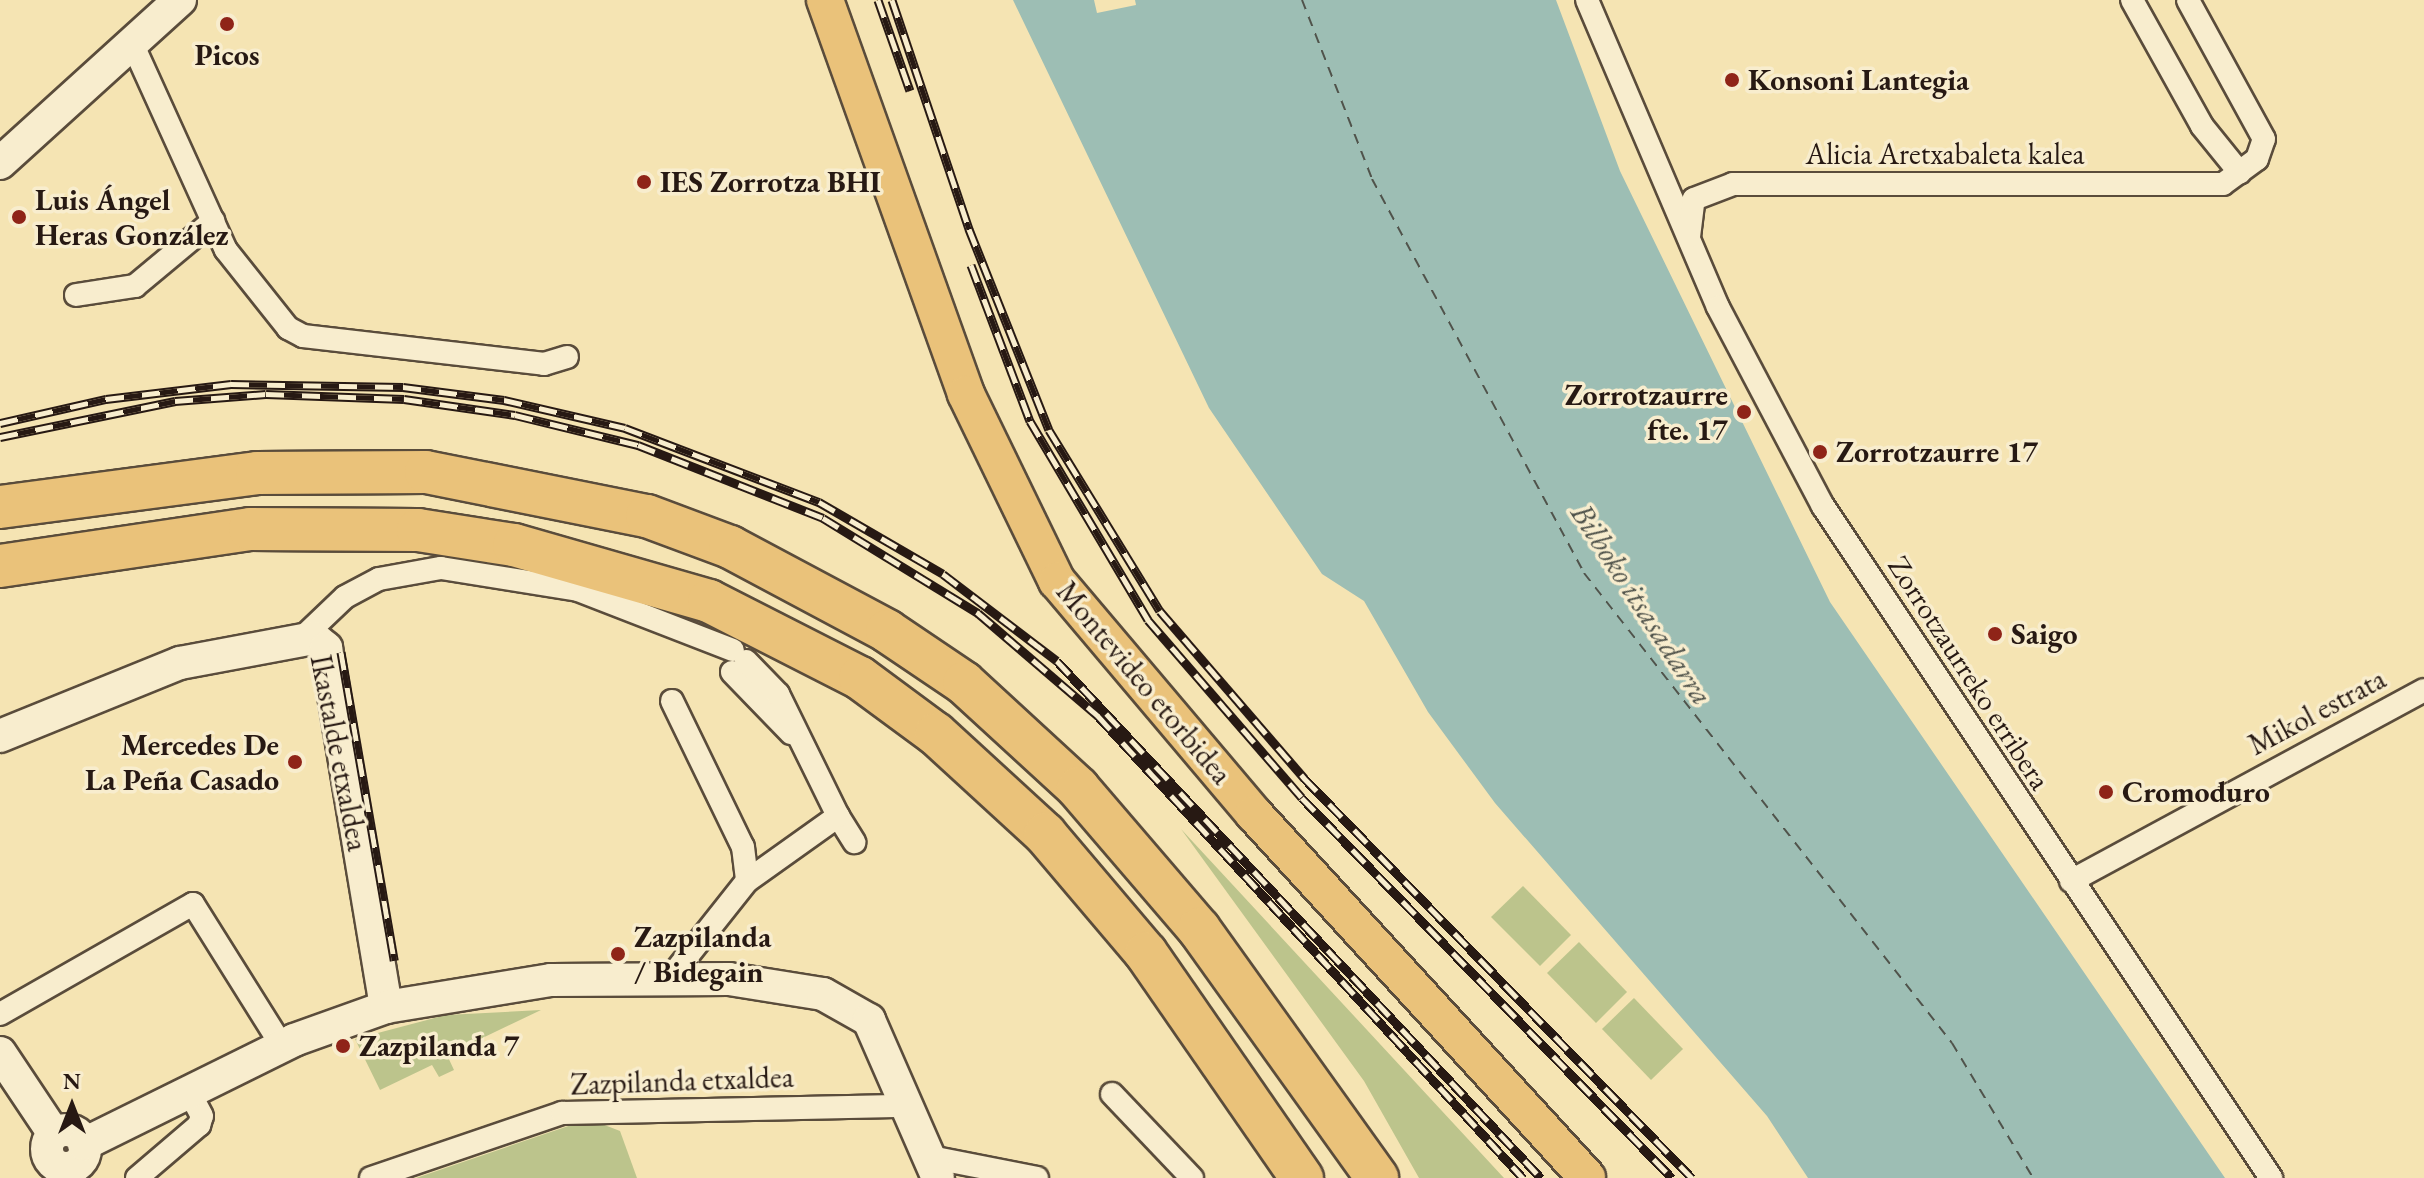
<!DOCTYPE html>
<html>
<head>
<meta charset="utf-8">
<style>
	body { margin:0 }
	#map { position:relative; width:2424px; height:1178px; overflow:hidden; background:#f5e4b3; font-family:"EB Garamond",serif }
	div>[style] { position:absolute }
	.green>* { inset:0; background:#bcc48c }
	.water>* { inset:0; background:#9dbeb4 }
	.pier>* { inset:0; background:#f5e4b3 }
	.ferry>* { height:2px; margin-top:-1px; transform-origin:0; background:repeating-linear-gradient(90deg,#50534b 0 10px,transparent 0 18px) }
	.roads { filter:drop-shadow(2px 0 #5a4c3b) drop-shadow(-2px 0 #5a4c3b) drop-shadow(0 2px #5a4c3b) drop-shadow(0 -2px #5a4c3b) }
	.street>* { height:22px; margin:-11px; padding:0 11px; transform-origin:11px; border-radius:11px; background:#f8edce }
	.secondary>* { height:32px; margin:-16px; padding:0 16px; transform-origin:16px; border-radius:16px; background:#f8edce }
	.secondary>.ring { margin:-16px; padding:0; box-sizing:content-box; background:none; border:32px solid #f8edce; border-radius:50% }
	.primary>* { height:36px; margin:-18px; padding:0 18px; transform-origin:18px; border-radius:18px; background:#eac27a }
	.highway>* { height:42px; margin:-21px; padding:0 21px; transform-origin:21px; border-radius:21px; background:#eac27a }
	.rail>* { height:9px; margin-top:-4.5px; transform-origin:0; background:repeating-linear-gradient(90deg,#f8edce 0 18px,#271913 0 36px); box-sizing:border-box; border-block:2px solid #271913 }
	.dots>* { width:22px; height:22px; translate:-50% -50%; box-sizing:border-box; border:4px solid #f8edce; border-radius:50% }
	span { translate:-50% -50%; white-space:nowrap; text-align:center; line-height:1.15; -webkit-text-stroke:7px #f8edce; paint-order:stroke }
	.poi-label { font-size:30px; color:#271913; font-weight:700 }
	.left { translate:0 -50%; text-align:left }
	.right { translate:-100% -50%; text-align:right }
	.street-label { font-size:30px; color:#271913 }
	.water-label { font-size:32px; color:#50534b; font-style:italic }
	.north { position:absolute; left:32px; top:1066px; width:80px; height:80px; -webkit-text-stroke:6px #f8edce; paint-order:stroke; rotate:0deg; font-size:22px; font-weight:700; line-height:32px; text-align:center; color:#271913 }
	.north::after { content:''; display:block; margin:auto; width:28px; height:36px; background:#271913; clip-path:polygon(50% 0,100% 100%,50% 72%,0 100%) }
</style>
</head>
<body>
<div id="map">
	<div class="green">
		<i style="clip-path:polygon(1181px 829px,1504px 1178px,1419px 1178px,1364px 1081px)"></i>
		<i style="clip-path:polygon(1523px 886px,1571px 935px,1540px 966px,1491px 917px)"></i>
		<i style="clip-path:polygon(1579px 942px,1627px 992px,1596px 1023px,1547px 973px)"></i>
		<i style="clip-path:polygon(1634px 998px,1683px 1049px,1651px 1080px,1602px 1029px)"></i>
		<i style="clip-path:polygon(541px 1010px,447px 1055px,454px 1070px,439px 1077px,432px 1065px,380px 1090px,355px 1039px,446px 1015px)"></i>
		<i style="clip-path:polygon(589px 1119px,620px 1131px,637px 1178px,416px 1178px)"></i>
	</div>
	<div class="water">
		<i style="clip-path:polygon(1013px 0,1556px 0,1620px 171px,1830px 602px,2225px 1178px,1808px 1178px,1767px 1116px,1495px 803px,1428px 712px,1364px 601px,1322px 574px,1209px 408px)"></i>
	</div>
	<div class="pier">
		<i style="clip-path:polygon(1094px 0,1135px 0,1136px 5px,1097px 13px)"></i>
	</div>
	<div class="ferry">
		<i style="left:1302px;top:0;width:192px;rotate:68.6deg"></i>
		<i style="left:1372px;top:179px;width:447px;rotate:61.7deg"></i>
		<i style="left:1584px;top:573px;width:597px;rotate:51.94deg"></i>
		<i style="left:1952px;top:1043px;width:157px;rotate:59deg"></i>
	</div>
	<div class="roads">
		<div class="street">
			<i style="left:1587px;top:0;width:334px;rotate:66.9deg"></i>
			<i style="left:1718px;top:307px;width:225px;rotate:62.2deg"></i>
			<i style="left:1823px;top:506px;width:808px;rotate:56.31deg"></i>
			<i style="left:2132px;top:0;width:144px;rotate:60.9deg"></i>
			<i style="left:2202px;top:126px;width:60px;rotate:51deg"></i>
			<i style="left:132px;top:43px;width:227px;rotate:65.6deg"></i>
			<i style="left:226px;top:250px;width:100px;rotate:51.5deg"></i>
			<i style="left:288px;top:328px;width:17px;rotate:28deg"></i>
			<i style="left:303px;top:336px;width:243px;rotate:6.6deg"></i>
			<i style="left:544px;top:364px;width:24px;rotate:-17deg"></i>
			<i style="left:1689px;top:237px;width:38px;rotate:-83deg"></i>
			<i style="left:1694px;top:199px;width:42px;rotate:-21deg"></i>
			<i style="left:1733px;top:184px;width:490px"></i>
			<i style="left:2223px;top:184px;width:42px;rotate:-36.3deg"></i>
			<i style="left:2257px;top:159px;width:21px;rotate:-71deg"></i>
			<i style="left:2264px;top:139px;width:158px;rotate:-118.7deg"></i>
			<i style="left:76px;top:295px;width:60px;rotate:-8.7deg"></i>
			<i style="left:135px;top:286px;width:102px;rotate:-39.8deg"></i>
			<i style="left:302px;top:638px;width:59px;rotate:-43.6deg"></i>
			<i style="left:345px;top:597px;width:38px;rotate:-28deg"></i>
			<i style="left:379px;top:579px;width:63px;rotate:-10.1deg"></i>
			<i style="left:441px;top:568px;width:139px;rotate:9.1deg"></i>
			<i style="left:578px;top:590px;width:166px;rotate:21.2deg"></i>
			<i style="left:732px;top:672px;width:85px;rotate:46deg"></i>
			<i style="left:672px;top:701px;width:162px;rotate:64.1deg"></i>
			<i style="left:743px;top:847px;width:34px;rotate:83deg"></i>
			<i style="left:838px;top:816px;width:31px;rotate:58deg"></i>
			<i style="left:2071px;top:881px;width:401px;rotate:-28.4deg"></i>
			<i style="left:670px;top:978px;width:124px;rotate:-51.6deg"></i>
			<i style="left:747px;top:881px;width:112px;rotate:-35.5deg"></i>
			<i style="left:838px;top:816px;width:136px;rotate:-116.2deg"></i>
			<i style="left:778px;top:694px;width:46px;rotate:-134.1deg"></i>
			<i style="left:0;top:1014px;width:222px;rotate:-29.7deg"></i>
			<i style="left:193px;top:904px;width:168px;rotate:57.9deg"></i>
			<i style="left:1112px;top:1094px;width:116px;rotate:46.4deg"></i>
			<i style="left:930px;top:1157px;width:109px;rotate:11.1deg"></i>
			<i style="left:69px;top:1169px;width:9px;rotate:72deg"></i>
			<i style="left:137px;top:1178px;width:82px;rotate:-40.5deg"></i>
			<i style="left:199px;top:1125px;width:9px;rotate:-72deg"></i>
			<i style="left:202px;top:1116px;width:30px;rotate:-118deg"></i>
			<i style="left:371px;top:1178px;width:202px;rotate:-18.8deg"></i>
			<i style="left:562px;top:1113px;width:347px;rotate:-1.2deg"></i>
		</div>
		<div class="secondary">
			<i style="left:0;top:163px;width:243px;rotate:-42.2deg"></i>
			<i style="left:0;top:736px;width:194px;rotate:-22.1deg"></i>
			<i style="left:180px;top:663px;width:136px;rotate:-10.6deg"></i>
			<i style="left:314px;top:638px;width:16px;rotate:40deg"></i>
			<i style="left:326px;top:648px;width:364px;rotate:80.5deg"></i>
			<i style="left:0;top:1053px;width:97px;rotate:56.3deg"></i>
			<i class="ring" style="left:47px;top:1130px;width:6px;height:6px"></i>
			<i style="left:84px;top:1144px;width:234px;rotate:-26.3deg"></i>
			<i style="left:294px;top:1040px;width:98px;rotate:-19.7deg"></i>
			<i style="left:386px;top:1007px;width:167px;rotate:-9.3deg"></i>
			<i style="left:551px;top:980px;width:178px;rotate:-0.3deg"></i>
			<i style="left:729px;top:979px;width:95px;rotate:9.1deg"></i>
			<i style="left:823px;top:994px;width:53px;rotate:29.5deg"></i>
			<i style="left:869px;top:1020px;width:172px;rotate:66.4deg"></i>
		</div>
		<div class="primary">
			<i style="left:825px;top:0;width:418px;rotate:70.3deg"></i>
			<i style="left:966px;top:394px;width:208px;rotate:64.1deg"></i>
			<i style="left:1057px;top:581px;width:305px;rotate:49.8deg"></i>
			<i style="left:1254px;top:814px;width:493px;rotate:47.5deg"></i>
		</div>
		<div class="highway">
			<i style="left:0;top:507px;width:259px;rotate:-7.5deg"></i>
			<i style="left:257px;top:473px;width:169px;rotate:-0.3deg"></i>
			<i style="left:426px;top:472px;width:225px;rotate:11.3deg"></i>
			<i style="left:647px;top:516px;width:89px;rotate:20.5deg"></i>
			<i style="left:730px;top:547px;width:178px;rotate:28.1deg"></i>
			<i style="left:887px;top:631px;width:93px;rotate:34deg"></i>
			<i style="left:964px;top:683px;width:155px;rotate:42.6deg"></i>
			<i style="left:1078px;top:788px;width:186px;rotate:49.4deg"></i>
			<i style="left:1199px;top:929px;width:306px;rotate:54.4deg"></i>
			<i style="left:0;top:566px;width:253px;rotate:-8.4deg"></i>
			<i style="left:250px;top:529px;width:168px;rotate:0.3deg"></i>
			<i style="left:418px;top:530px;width:97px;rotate:8.9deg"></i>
			<i style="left:514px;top:545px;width:203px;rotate:16deg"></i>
			<i style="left:709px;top:601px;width:169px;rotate:27deg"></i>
			<i style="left:860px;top:678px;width:94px;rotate:36.4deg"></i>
			<i style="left:936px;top:734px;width:148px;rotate:42.5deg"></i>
			<i style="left:1045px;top:834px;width:156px;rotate:49.7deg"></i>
			<i style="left:1146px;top:953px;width:274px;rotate:55.3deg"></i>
		</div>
	</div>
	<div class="rail">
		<i style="left:878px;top:0;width:96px;rotate:70.6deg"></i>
		<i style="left:892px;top:0;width:242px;rotate:71.4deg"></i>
		<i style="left:969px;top:229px;width:216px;rotate:68.3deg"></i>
		<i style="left:1049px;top:430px;width:212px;rotate:58.5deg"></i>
		<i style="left:1160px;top:611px;width:221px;rotate:49.2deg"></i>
		<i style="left:1304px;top:778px;width:557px;rotate:45.87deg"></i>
		<i style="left:971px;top:265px;width:167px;rotate:69.3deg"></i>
		<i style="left:1030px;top:421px;width:231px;rotate:59.3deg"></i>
		<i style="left:1148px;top:620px;width:235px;rotate:49.1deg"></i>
		<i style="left:1302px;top:798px;width:530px;rotate:45.76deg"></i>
		<i style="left:0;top:423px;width:109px;rotate:-12.8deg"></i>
		<i style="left:106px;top:399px;width:126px;rotate:-6.8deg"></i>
		<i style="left:231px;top:384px;width:172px;rotate:1deg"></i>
		<i style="left:403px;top:387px;width:102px;rotate:7.3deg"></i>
		<i style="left:504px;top:400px;width:124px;rotate:13deg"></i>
		<i style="left:625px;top:428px;width:208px;rotate:20.9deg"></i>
		<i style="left:819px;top:502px;width:143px;rotate:30.1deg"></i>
		<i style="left:943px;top:574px;width:143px;rotate:37.3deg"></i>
		<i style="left:1057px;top:661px;width:708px;rotate:46.89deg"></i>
		<i style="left:0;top:437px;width:179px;rotate:-11.6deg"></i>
		<i style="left:175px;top:401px;width:91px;rotate:-4.4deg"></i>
		<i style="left:266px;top:394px;width:138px;rotate:2.1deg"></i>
		<i style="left:404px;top:399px;width:112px;rotate:8.2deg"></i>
		<i style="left:515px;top:415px;width:127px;rotate:13.7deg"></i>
		<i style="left:638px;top:445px;width:199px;rotate:21.5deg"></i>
		<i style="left:823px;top:518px;width:182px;rotate:31.5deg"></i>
		<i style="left:978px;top:613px;width:158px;rotate:40.6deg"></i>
		<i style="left:1098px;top:716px;width:628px;rotate:47.39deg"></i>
		<i style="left:341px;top:652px;width:313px;rotate:80.2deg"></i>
	</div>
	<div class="dots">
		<i style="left:227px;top:24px;background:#8f2418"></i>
		<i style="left:1732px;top:80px;background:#8f2418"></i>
		<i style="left:644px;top:182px;background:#8f2418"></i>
		<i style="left:19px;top:217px;background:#8f2418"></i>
		<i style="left:1744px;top:412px;background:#8f2418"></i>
		<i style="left:1820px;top:452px;background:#8f2418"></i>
		<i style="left:1995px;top:634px;background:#8f2418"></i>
		<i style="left:295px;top:762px;background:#8f2418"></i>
		<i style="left:2106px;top:792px;background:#8f2418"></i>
		<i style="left:618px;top:954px;background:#8f2418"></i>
		<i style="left:343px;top:1046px;background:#8f2418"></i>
	</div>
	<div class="poi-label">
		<span style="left:227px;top:55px">Picos</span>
		<span class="left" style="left:1748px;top:80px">Konsoni Lantegia</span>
		<span class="left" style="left:660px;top:182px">IES Zorrotza BHI</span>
		<span class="left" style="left:35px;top:217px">Luis Ángel<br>Heras González</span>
		<span class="right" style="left:1728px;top:412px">Zorrotzaurre<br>fte. 17</span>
		<span class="left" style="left:1836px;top:452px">Zorrotzaurre 17</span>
		<span class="left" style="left:2011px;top:634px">Saigo</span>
		<span class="right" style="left:279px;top:762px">Mercedes De<br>La Peña Casado</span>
		<span class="left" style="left:2122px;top:792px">Cromoduro</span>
		<span class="left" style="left:634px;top:954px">Zazpilanda<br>/ Bidegain</span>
		<span class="left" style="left:359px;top:1046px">Zazpilanda 7</span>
	</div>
	<div class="street-label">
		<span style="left:1945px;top:154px">Alicia Aretxabaleta kalea</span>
		<span style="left:1969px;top:673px;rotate:57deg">Zorrotzaurreko erribera</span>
		<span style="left:1144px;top:683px;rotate:50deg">Montevideo etorbidea</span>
		<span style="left:2317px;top:712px;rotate:-28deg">Mikol estrata</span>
		<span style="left:339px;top:753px;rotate:79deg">Ikastalde etxaldea</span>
		<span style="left:682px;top:1081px;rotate:-2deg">Zazpilanda etxaldea</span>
	</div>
	<div class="water-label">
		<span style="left:1642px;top:604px;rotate:57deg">Bilboko itsasadarra</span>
	</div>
	<div class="north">N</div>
</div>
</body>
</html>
